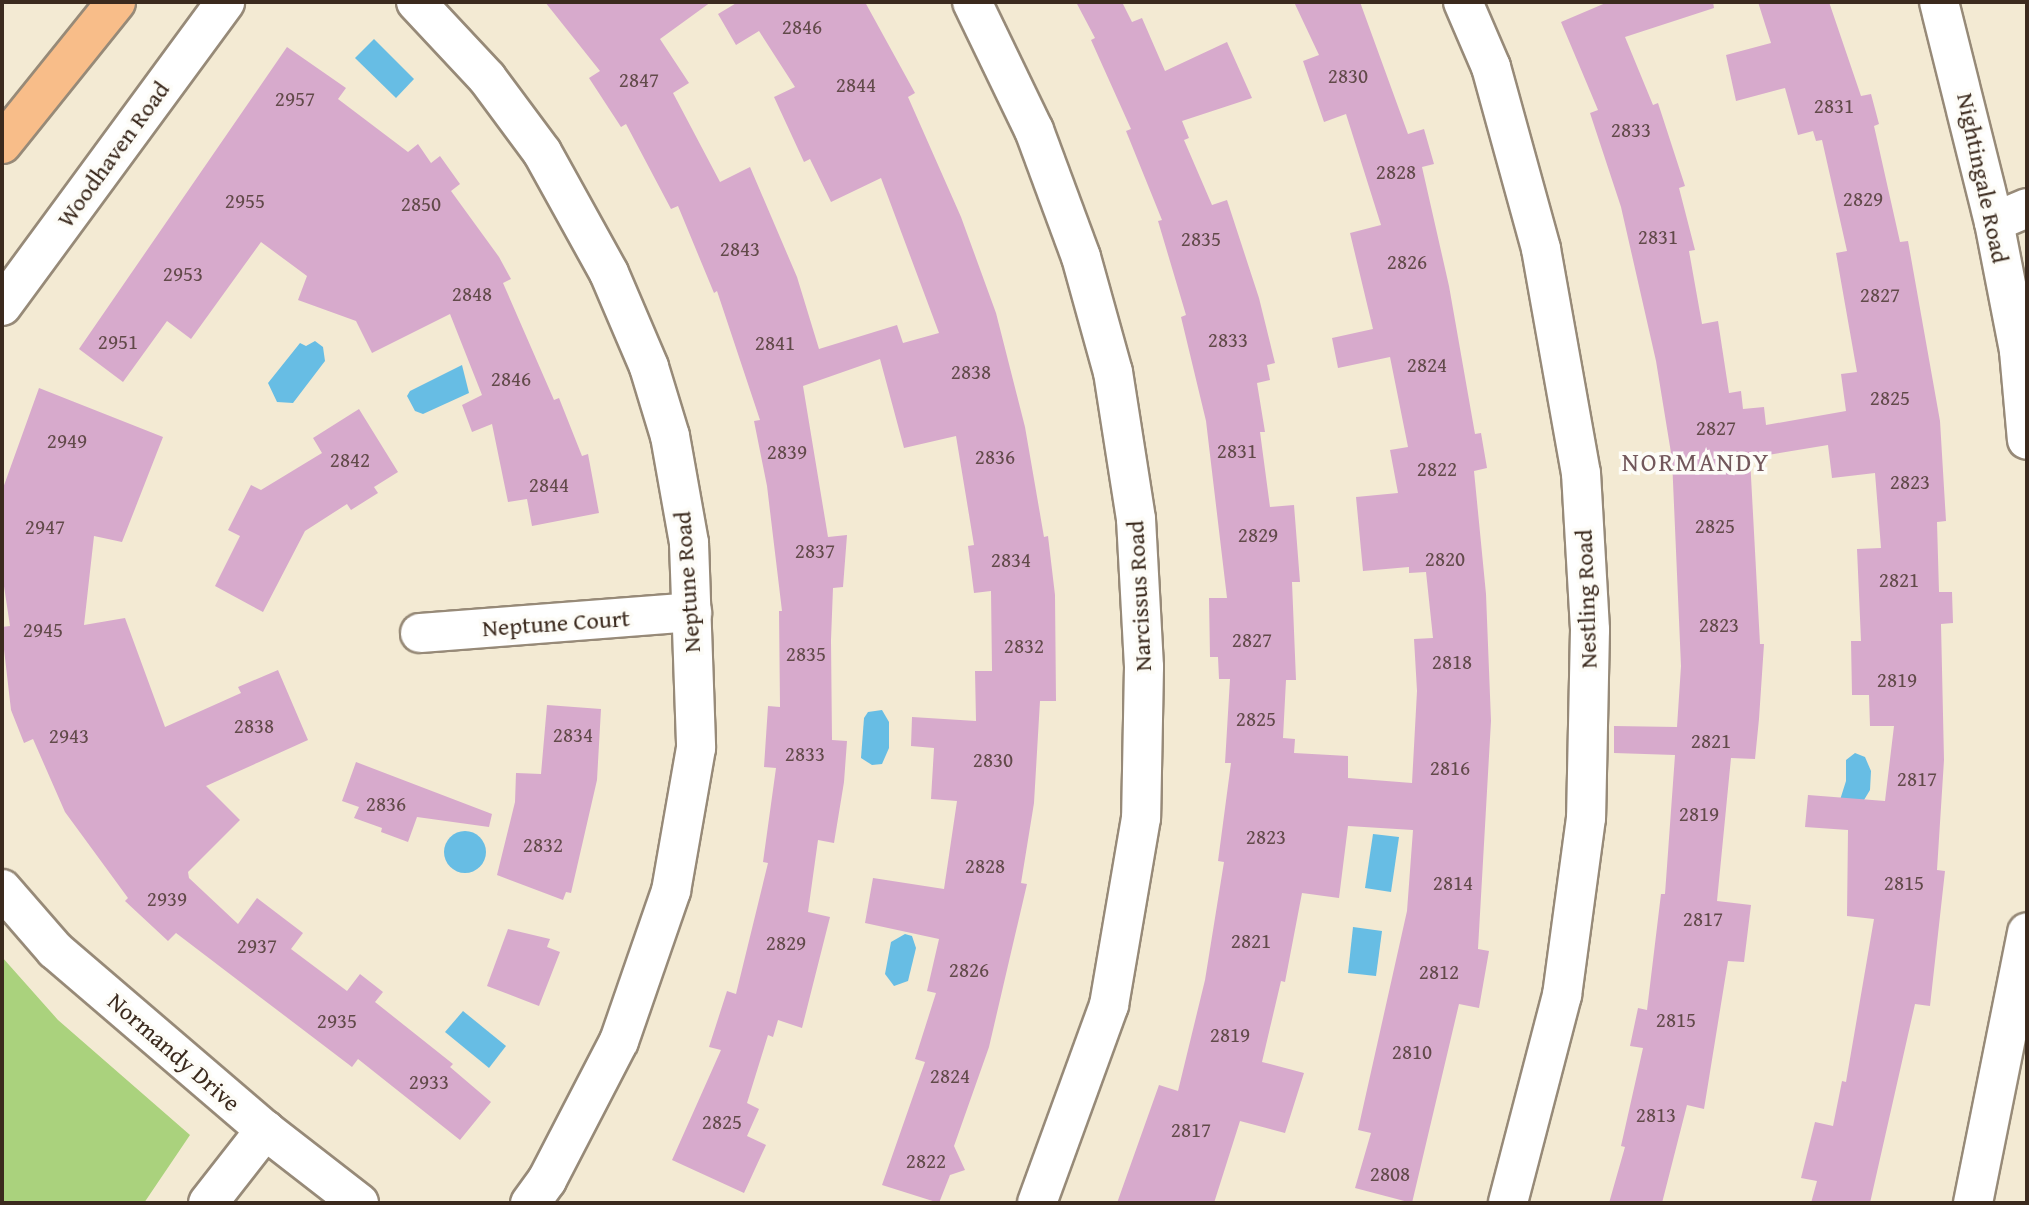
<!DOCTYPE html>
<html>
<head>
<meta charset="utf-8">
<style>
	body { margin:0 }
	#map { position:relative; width:2029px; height:1205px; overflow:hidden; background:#f3ead3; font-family:"Gentium Book Plus",serif }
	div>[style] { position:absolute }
	.green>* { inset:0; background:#aad27d }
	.water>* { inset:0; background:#67bde4 }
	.round { border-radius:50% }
	.building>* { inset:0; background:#d7aacc }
	.roads { filter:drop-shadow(2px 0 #978a78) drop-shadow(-2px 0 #978a78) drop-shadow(0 2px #978a78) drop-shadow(0 -2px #978a78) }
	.minor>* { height:38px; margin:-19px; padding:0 19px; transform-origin:19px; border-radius:19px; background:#fff }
	.motorway>* { height:38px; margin:-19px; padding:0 19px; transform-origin:19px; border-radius:19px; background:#f8bd89 }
	span { translate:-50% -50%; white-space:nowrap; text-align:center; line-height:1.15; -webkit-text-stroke:7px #fdfcf7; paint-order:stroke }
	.number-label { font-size:21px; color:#624a4a }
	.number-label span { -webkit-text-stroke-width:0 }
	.street-label { font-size:24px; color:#3b2a1e }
	.neighbourhood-label { font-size:26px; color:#72575b; letter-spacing:2px }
	.frame { position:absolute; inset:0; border:4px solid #3b2a1e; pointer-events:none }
</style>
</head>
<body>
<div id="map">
	<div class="green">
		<i style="clip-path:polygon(2px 957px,58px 1020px,190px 1135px,144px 1203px,2px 1203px)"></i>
	</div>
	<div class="water">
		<i style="clip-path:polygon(374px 39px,414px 79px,396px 98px,355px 58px)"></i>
		<i style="clip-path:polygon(315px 341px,323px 347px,325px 361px,293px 403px,277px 402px,268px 383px,300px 343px,306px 346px)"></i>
		<i style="clip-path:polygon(462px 365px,469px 393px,423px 414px,415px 411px,407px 396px,410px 391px)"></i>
		<i style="clip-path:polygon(882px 710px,889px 722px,889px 748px,882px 764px,872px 765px,861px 758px,864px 718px,868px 712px)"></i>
		<i style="clip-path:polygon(1855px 753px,1865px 757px,1871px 771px,1870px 790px,1864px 800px,1840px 800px,1846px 781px,1846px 760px)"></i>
		<i class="round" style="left:444px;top:831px;width:42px;height:42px"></i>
		<i style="clip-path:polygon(1373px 834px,1399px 837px,1391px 892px,1365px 888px)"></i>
		<i style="clip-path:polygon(1353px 927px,1382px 931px,1376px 976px,1348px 973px)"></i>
		<i style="clip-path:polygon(905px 934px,912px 936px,916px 948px,908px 981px,894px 986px,885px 974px,891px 942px)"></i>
		<i style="clip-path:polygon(463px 1011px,506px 1046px,489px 1068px,445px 1032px)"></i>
	</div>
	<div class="building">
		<i style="clip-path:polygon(545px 2px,711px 2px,660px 39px,689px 83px,673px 93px,720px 182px,750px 167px,797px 277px,819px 349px,897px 325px,903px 343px,939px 333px,881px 178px,831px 202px,810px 159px,804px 162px,774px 97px,795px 87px,759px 31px,736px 45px,718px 14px,738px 2px,865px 2px,915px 93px,908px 97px,961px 217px,996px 313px,1025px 427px,1044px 537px,1048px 536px,1055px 595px,1056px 701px,1040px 701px,1034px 803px,1021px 883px,1027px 884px,989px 1047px,954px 1146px,965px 1170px,950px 1175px,939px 1203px,882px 1185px,925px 1062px,915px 1059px,936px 993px,927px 991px,939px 939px,865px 923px,873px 878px,944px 889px,957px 801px,931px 799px,934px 748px,911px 746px,912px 717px,976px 721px,975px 671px,992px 671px,991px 591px,974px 593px,968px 546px,974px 545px,956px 436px,904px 448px,880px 359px,803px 386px,828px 537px,847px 535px,843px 587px,833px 588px,831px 640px,832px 740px,847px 741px,844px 782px,834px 843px,818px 840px,808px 912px,830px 917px,802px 1028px,778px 1020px,773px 1037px,768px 1035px,747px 1103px,759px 1109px,747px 1136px,766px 1145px,744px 1193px,672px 1160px,721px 1050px,709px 1047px,727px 991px,736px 994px,768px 863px,763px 862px,776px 768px,764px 767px,768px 706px,780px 707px,779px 611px,782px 611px,767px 486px,754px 421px,760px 420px,717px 291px,714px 293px,678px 206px,671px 209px,626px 124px,621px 127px,589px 78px,600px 71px)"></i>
		<i style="clip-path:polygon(1076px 2px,1122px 2px,1132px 22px,1142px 18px,1165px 71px,1227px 42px,1252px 98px,1182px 121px,1189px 138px,1184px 140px,1212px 205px,1227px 200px,1259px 298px,1275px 363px,1267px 365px,1270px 380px,1257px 383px,1265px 432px,1260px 432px,1270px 507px,1294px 505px,1300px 582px,1292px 582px,1296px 680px,1286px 680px,1283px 738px,1295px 739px,1294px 753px,1348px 756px,1348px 778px,1412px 783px,1417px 691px,1414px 639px,1433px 638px,1426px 572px,1409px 573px,1409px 567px,1363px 571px,1356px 497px,1398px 493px,1390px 450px,1408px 447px,1390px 357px,1338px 368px,1332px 338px,1373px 329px,1350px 233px,1381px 225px,1346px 114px,1324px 122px,1303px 61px,1319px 55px,1294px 2px,1360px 2px,1408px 134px,1424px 129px,1434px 164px,1422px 167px,1449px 286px,1475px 434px,1481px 433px,1487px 468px,1474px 471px,1486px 594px,1491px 721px,1478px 949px,1489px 951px,1479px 1008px,1459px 1004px,1412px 1203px,1355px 1188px,1371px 1133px,1358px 1130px,1407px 911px,1413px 830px,1348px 826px,1339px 898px,1302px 893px,1285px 982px,1281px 981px,1262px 1062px,1304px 1073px,1285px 1133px,1240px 1121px,1214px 1203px,1117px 1203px,1159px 1085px,1178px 1091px,1205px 980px,1224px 862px,1218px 861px,1231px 763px,1225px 763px,1230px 679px,1219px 679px,1218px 657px,1210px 657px,1209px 598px,1227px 598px,1206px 421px,1181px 317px,1186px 315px,1158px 221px,1162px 220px,1126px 131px,1131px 129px,1091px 40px,1095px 38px)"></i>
		<i style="clip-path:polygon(1608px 2px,1713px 2px,1714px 8px,1625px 37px,1653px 105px,1658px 103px,1685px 186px,1679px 188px,1695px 250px,1689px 251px,1702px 324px,1718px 321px,1729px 393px,1741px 391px,1743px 409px,1764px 407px,1766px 425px,1846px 411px,1841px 374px,1857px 372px,1836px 253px,1847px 251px,1822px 140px,1816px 141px,1813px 131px,1798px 135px,1785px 88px,1736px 101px,1726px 55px,1771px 43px,1758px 2px,1829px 2px,1861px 96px,1871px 94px,1879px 124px,1874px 126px,1900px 242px,1908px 241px,1940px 421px,1946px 521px,1937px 522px,1939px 592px,1952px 592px,1953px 623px,1941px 624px,1944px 760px,1937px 870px,1945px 871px,1930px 1006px,1915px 1004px,1870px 1203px,1811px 1203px,1817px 1181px,1801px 1178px,1815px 1122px,1833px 1126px,1842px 1081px,1846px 1082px,1874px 919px,1847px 916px,1848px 830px,1805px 827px,1808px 795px,1885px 801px,1894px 726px,1870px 726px,1869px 695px,1852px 695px,1851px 641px,1861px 641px,1857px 549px,1881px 548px,1875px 473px,1832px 478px,1828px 445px,1750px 458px,1760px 644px,1764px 644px,1759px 719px,1755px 759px,1731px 758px,1717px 901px,1751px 905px,1744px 962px,1728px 961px,1704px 1109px,1687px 1105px,1662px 1203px,1609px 1203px,1625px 1147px,1621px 1146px,1643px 1048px,1630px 1046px,1638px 1008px,1647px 1010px,1661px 894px,1665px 894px,1675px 755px,1614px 753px,1614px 726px,1677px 727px,1681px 666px,1672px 459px,1656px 361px,1621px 207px,1590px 113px,1598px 110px,1561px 22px)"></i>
		<i style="clip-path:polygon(287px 47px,346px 88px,338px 99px,408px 152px,418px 144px,431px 163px,440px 156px,460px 184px,451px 191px,499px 257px,511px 279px,503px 283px,554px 400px,559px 398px,582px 456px,588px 454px,599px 513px,532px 526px,527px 499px,508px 502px,492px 424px,472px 432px,462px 405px,482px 395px,450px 314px,372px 353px,356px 321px,298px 300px,307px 276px,261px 242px,191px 339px,167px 321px,123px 382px,79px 349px)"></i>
		<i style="clip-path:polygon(39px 388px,163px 437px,122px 542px,94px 536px,84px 625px,125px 618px,165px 727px,241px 693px,238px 687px,278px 670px,308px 740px,206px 786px,240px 820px,188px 872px,189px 878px,238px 924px,257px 898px,303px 933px,291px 949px,347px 991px,360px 974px,383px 992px,375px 1002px,453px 1064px,450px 1067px,491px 1102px,460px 1140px,358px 1059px,352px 1067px,176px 933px,168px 941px,125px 901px,128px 898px,65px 812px,33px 739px,24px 743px,11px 710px,2px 632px,2px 627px,10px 626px,2px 573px,2px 491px)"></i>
		<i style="clip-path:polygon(359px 409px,398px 472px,374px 487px,378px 493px,351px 510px,347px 504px,305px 531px,263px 612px,215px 586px,240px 536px,228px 530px,251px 485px,261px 490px,322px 453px,313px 438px)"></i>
		<i style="clip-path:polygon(547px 705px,601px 709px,597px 780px,571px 893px,566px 892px,563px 900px,497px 875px,515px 802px,516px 773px,541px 774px)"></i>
		<i style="clip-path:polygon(356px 762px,492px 814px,489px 827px,417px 817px,408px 842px,381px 832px,382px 828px,354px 818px,359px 807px,342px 801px)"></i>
		<i style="clip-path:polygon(508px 929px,550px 939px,547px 947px,560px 952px,539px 1006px,487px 986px)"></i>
	</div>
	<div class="roads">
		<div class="minor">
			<i style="left:416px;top:2px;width:104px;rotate:46.9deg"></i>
			<i style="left:487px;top:78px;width:92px;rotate:53.4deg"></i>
			<i style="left:542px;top:152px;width:138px;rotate:61deg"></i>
			<i style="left:609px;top:273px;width:102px;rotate:66.9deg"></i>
			<i style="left:649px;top:367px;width:72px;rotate:73.1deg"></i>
			<i style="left:670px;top:436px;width:109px;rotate:79.9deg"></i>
			<i style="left:689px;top:543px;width:205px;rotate:88deg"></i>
			<i style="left:696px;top:748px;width:145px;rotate:99.9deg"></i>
			<i style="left:671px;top:891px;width:159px;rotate:109.1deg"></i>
			<i style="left:619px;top:1041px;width:157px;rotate:117.4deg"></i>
			<i style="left:547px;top:1180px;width:29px;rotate:126deg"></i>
			<i style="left:972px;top:2px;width:142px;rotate:64.2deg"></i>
			<i style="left:1034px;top:130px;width:135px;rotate:69.7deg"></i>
			<i style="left:1081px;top:257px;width:119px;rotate:74.5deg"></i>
			<i style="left:1113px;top:372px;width:149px;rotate:81.1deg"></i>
			<i style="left:1136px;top:519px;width:148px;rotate:86.9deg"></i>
			<i style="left:1144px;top:667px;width:151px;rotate:91.1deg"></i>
			<i style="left:1141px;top:818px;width:190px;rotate:99.7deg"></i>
			<i style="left:1109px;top:1005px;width:211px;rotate:110deg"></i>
			<i style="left:1463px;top:2px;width:71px;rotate:66.7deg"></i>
			<i style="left:1491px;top:67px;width:189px;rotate:74.6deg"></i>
			<i style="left:1541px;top:249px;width:228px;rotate:79.9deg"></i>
			<i style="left:1581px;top:473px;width:157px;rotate:86.7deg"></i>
			<i style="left:1590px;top:630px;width:188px;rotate:91.2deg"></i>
			<i style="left:1586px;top:818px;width:179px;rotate:97.7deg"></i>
			<i style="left:1562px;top:995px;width:215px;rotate:104.6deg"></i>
			<i style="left:1939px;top:2px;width:227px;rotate:76deg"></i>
			<i style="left:1994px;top:222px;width:131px;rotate:79deg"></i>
			<i style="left:2019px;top:351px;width:89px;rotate:84.9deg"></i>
			<i style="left:1994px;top:222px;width:36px;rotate:-23deg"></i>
			<i style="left:2px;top:306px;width:377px;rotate:-53.7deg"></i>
			<i style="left:420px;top:633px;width:273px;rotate:-4.4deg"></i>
			<i style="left:2px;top:889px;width:81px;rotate:49deg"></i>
			<i style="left:55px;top:950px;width:277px;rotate:40.6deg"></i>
			<i style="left:265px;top:1130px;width:119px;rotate:37.8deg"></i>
			<i style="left:208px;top:1203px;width:93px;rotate:-52deg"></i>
			<i style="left:1973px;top:1203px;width:276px;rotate:-78.7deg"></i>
		</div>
		<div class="motorway">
			<i style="left:2px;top:144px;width:182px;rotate:-51.2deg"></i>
		</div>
	</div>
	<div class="number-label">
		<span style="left:802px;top:27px">2846</span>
		<span style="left:1348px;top:76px">2830</span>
		<span style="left:639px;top:80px">2847</span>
		<span style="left:856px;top:85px">2844</span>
		<span style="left:295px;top:99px">2957</span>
		<span style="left:1834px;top:106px">2831</span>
		<span style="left:1631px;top:130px">2833</span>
		<span style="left:1396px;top:172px">2828</span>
		<span style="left:1863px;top:199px">2829</span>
		<span style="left:245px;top:201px">2955</span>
		<span style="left:421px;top:204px">2850</span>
		<span style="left:1658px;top:237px">2831</span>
		<span style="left:1201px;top:239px">2835</span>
		<span style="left:740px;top:249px">2843</span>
		<span style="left:1407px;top:262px">2826</span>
		<span style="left:183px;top:274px">2953</span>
		<span style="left:472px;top:294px">2848</span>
		<span style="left:1880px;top:295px">2827</span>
		<span style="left:1228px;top:340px">2833</span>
		<span style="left:118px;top:342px">2951</span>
		<span style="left:775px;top:343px">2841</span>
		<span style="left:1427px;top:365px">2824</span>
		<span style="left:971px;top:372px">2838</span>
		<span style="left:511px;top:379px">2846</span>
		<span style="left:1890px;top:398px">2825</span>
		<span style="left:1716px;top:428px">2827</span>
		<span style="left:67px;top:441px">2949</span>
		<span style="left:1237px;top:451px">2831</span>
		<span style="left:787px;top:452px">2839</span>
		<span style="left:995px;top:457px">2836</span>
		<span style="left:350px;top:460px">2842</span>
		<span style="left:1437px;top:469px">2822</span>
		<span style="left:1910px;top:482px">2823</span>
		<span style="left:549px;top:485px">2844</span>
		<span style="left:1715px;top:526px">2825</span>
		<span style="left:45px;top:527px">2947</span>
		<span style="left:1258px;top:535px">2829</span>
		<span style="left:815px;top:551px">2837</span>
		<span style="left:1445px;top:559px">2820</span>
		<span style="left:1011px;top:560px">2834</span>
		<span style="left:1899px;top:580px">2821</span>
		<span style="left:1719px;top:625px">2823</span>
		<span style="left:43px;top:630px">2945</span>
		<span style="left:1252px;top:640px">2827</span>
		<span style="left:1024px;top:646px">2832</span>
		<span style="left:806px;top:654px">2835</span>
		<span style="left:1452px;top:662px">2818</span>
		<span style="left:1897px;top:680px">2819</span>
		<span style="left:1256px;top:719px">2825</span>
		<span style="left:254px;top:726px">2838</span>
		<span style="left:573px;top:735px">2834</span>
		<span style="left:69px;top:736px">2943</span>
		<span style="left:1711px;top:741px">2821</span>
		<span style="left:805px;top:754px">2833</span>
		<span style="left:993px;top:760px">2830</span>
		<span style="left:1450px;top:768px">2816</span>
		<span style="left:1917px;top:779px">2817</span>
		<span style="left:386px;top:804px">2836</span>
		<span style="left:1699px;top:814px">2819</span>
		<span style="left:1266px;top:837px">2823</span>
		<span style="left:543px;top:845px">2832</span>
		<span style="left:985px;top:866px">2828</span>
		<span style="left:1453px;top:883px">2814</span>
		<span style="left:1904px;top:883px">2815</span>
		<span style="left:167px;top:899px">2939</span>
		<span style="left:1703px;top:919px">2817</span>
		<span style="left:1251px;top:941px">2821</span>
		<span style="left:786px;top:943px">2829</span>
		<span style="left:257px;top:946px">2937</span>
		<span style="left:969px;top:970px">2826</span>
		<span style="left:1439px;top:972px">2812</span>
		<span style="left:1676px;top:1020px">2815</span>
		<span style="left:337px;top:1021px">2935</span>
		<span style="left:1230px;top:1035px">2819</span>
		<span style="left:1412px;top:1052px">2810</span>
		<span style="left:950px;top:1076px">2824</span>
		<span style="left:429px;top:1082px">2933</span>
		<span style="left:1656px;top:1115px">2813</span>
		<span style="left:722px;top:1122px">2825</span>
		<span style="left:1191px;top:1130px">2817</span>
		<span style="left:926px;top:1161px">2822</span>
		<span style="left:1390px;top:1174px">2808</span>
	</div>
	<div class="street-label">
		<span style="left:113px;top:154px;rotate:-54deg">Woodhaven Road</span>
		<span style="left:1983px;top:178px;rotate:78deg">Nightingale Road</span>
		<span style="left:687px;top:582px;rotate:-94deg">Neptune Road</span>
		<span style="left:1139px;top:596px;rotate:-93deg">Narcissus Road</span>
		<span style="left:1586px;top:599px;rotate:-92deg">Nestling Road</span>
		<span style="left:556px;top:623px;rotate:-4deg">Neptune Court</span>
		<span style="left:174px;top:1052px;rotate:41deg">Normandy Drive</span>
	</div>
	<div class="neighbourhood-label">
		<span style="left:1696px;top:462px">NORMANDY</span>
	</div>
	<div class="frame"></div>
</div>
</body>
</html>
